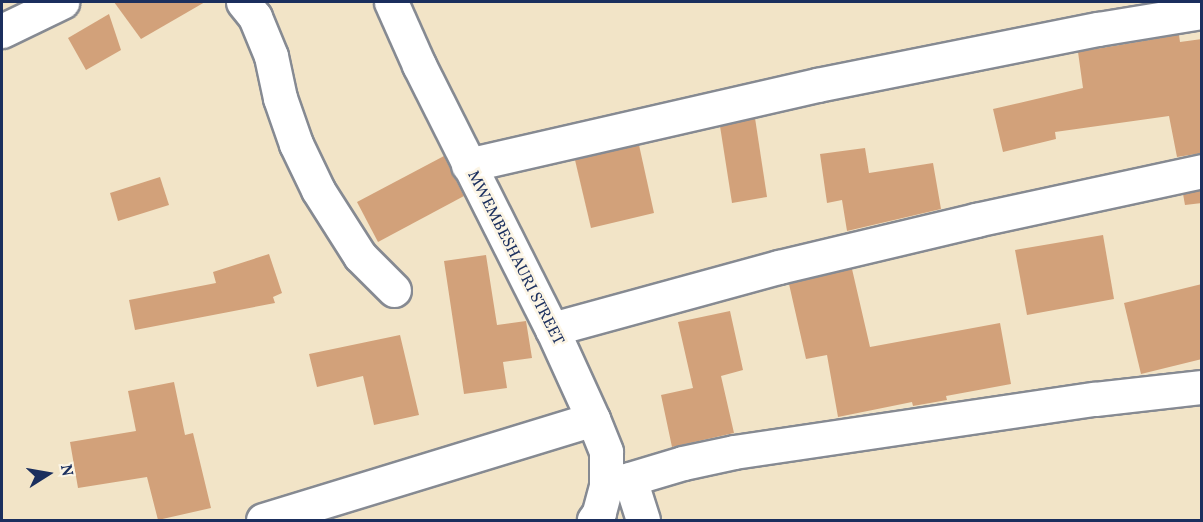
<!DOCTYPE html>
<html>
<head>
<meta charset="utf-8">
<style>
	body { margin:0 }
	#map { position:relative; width:1203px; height:522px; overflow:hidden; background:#f2e4c7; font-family:Vollkorn,serif }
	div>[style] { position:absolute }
	.building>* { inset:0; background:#d2a17a }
	.roads { filter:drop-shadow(2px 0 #868a92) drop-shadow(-2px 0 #868a92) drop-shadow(0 2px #868a92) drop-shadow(0 -2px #868a92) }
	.minor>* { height:33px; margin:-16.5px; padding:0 16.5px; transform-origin:16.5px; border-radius:16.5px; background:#fff }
	.tertiary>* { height:33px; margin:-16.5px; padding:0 16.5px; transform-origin:16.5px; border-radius:16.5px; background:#fff }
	span { translate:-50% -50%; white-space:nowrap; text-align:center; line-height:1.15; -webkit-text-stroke:5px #fcf5e5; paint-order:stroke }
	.street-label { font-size:16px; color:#1b2f5e }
	.frame { position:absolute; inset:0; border:3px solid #1b2f5e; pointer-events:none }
	.north { position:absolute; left:18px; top:444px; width:60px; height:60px; -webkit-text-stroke:4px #fcf5e5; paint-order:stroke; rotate:79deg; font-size:16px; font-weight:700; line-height:24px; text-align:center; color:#1b2f5e }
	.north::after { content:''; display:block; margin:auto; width:21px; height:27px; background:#1b2f5e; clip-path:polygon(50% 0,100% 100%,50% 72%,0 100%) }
</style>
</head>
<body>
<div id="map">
	<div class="building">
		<i style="clip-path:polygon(114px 2px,205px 2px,141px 39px)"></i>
		<i style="clip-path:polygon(109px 14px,121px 50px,86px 70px,68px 38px)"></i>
		<i style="clip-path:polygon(1179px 35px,1180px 42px,1202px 39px,1202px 153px,1177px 157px,1169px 116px,1055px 132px,1056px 139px,1003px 152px,993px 109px,1083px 88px,1078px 52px)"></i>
		<i style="clip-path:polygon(755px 118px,767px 197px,732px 203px,720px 126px)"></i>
		<i style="clip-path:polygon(639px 145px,654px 213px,591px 228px,575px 160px)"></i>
		<i style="clip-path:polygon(865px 148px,869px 173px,933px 163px,941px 209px,847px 231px,842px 200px,827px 203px,820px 154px)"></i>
		<i style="clip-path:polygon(444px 156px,464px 196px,378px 242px,357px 202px)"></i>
		<i style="clip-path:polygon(160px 177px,169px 205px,118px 221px,110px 193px)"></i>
		<i style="clip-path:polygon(1202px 190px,1202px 203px,1185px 205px,1183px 194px)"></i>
		<i style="clip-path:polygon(1103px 235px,1114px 299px,1027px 315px,1015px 250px)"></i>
		<i style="clip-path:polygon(269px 254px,282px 293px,273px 297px,275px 303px,135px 330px,129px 300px,216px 283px,213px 272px)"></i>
		<i style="clip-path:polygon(486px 255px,497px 325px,526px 321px,532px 358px,503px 362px,507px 388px,464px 394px,444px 261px)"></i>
		<i style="clip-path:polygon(852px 269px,870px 347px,1000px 323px,1011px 384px,946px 396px,947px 400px,913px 406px,912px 402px,838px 417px,827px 355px,806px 359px,789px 284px)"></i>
		<i style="clip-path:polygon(1202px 284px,1202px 359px,1141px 374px,1124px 303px)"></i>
		<i style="clip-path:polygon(730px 311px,743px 370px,721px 376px,734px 433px,672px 447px,661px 395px,693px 388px,678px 322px)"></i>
		<i style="clip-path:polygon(400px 335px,419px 415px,374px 425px,363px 376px,317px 387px,309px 354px)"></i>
		<i style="clip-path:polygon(174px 382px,185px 435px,193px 433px,211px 508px,158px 520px,147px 477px,78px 488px,70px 442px,136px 431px,128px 391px)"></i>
	</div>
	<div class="roads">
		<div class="minor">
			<i style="left:243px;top:2px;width:19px;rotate:51deg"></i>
			<i style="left:255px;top:17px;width:42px;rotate:67.7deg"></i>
			<i style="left:271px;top:56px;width:43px;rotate:77.9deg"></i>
			<i style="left:280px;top:98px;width:49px;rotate:70.8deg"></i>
			<i style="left:296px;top:144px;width:51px;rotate:64.4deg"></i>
			<i style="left:318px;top:190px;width:78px;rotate:57.5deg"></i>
			<i style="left:360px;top:256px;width:48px;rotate:45deg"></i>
			<i style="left:2px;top:31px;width:67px;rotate:-25.8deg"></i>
			<i style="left:468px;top:165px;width:358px;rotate:-12.9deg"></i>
			<i style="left:817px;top:85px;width:287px;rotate:-11.3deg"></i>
			<i style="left:1098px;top:29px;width:105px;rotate:-9.3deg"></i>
			<i style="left:552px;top:329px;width:235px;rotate:-15.3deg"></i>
			<i style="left:779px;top:267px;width:203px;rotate:-13.4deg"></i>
			<i style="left:976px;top:220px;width:231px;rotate:-12.2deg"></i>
			<i style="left:630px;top:479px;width:43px;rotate:72.4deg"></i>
			<i style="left:606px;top:486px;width:80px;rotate:-16.6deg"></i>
			<i style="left:683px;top:463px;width:52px;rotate:-12.2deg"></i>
			<i style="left:734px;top:452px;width:365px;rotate:-8.4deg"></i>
			<i style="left:1095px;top:399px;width:108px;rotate:-6.4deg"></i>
			<i style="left:263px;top:520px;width:345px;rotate:-17deg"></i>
		</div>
		<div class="tertiary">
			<i style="left:391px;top:2px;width:69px;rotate:66deg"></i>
			<i style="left:419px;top:65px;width:296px;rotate:63.3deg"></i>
			<i style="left:552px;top:329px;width:99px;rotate:65.5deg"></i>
			<i style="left:593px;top:419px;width:35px;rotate:68deg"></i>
			<i style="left:606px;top:452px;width:34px;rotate:90deg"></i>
			<i style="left:606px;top:486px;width:28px;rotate:105deg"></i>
			<i style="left:599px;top:513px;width:9px;rotate:126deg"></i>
		</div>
	</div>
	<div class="street-label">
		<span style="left:515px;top:258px;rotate:63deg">MWEMBESHAURI STREET</span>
	</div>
	<div class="frame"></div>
	<div class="north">N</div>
</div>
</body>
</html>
